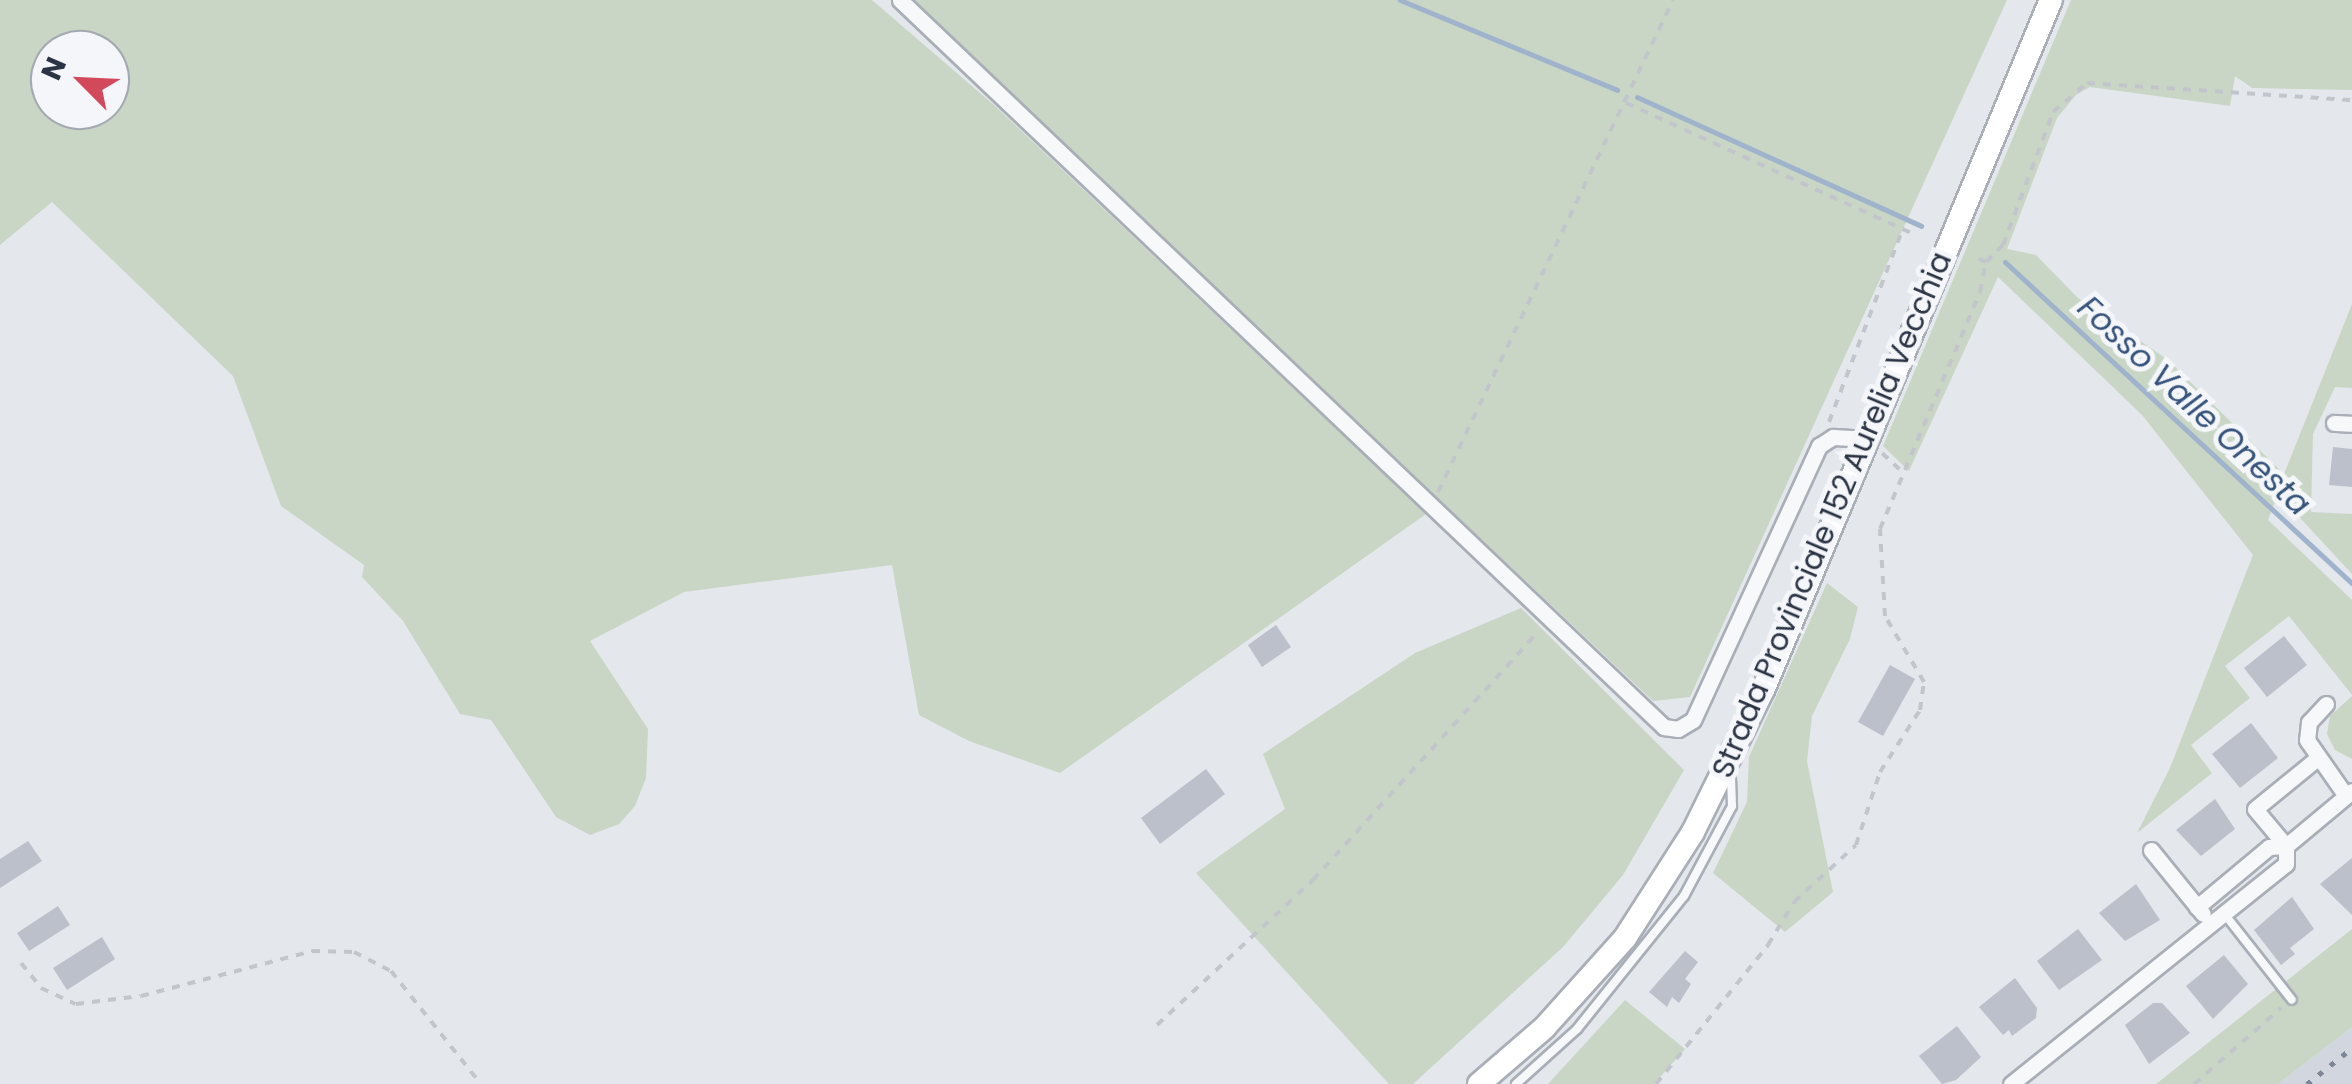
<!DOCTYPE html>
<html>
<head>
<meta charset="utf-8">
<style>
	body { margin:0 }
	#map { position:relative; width:2352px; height:1084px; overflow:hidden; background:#e4e7ec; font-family:Poppins,sans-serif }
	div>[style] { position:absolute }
	.built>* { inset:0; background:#d2d6de }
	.green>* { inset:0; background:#c9d6c5 }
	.stream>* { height:5px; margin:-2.5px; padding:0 2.5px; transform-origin:2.5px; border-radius:2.5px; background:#9fb4cc }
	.building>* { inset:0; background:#bbc0ca }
	.path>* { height:4px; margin-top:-2px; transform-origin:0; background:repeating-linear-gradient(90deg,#c2c5cb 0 8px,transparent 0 16px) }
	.roads { filter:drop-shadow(2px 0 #a9aeb7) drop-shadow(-2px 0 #a9aeb7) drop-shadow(0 2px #a9aeb7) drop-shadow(0 -2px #a9aeb7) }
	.lane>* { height:8px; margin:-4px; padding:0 4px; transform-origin:4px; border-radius:4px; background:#f7f8fa }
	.street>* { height:15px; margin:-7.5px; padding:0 7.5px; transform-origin:7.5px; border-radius:7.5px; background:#f7f8fa }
	.secondary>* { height:22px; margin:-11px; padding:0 11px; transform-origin:11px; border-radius:11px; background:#fff }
	.rail>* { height:5px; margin-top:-2.5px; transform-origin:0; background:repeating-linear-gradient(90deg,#7d8696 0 5px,transparent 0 15px) }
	span { translate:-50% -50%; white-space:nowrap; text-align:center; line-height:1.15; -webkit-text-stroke:10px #f4f6f9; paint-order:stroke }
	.street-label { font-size:30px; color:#2b3445 }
	.water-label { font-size:32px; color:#34527a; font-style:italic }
	.north { position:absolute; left:30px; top:30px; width:100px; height:100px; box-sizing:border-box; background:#f4f6f9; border:2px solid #a4a8b1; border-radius:50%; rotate:294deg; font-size:28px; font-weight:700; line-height:40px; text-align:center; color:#2b3445 }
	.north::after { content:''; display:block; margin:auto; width:35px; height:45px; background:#d1495b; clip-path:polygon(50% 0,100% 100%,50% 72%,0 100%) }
</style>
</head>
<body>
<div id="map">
	<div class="built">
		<i style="clip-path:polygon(2352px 1027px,2352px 1084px,2278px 1084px)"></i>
	</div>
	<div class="green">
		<i style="clip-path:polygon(evenodd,0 0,872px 0,994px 105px,1426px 514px,1060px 773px,969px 741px,919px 715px,892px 565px,684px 592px,590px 641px,648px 729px,646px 778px,635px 806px,619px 824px,590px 835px,556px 817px,491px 720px,460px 714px,403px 621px,362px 577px,364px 565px,281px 506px,233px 376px,52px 202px,0 245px,0 0,50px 50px,110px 50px,110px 110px,50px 110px,50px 50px)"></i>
		<i style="clip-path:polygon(908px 0,2007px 0,1690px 697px,1653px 701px)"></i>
		<i style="clip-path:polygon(2071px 0,2352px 0,2352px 90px,2252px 88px,2235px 76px,2230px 106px,2090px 87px,2076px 95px,2057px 118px,2007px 249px,2036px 255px,2078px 298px,2168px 360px,2284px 474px,2352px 304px,2352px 388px,2335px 387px,2313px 434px,2311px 512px,2352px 514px,2352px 574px,2278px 494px,2268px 520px,2352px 600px,2352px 695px,2289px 616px,2225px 666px,2250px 698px,2191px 745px,2212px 773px,2137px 833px,2170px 768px,2253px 555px,2142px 415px,1998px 277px,1909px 471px,1883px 446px)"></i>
		<i style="clip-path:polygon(1827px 583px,1858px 607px,1850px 639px,1812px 716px,1807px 761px,1833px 892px,1785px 932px,1713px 873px,1747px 802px,1749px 757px)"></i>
		<i style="clip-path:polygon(1521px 608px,1684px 770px,1623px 875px,1563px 947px,1413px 1084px,1389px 1084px,1196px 873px,1285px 809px,1263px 754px,1415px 653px)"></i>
		<i style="clip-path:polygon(2352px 696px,2352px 759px,2335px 750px,2327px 734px,2330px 716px)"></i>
		<i style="clip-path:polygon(2352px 929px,2352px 1027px,2278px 1084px,2156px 1084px)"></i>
		<i style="clip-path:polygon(1625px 1000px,1685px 1049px,1654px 1084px,1548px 1084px)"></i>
	</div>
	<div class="stream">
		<i style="left:1400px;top:0;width:235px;rotate:22.5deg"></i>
		<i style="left:1637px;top:97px;width:312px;rotate:24.4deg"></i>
		<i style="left:2005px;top:262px;width:473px;rotate:42.8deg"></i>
	</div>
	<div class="building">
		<i style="clip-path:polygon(2333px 447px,2352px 449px,2352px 487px,2329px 485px)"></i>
		<i style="clip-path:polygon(1276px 625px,1291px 647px,1262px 667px,1248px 645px)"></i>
		<i style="clip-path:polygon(2284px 636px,2307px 665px,2267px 697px,2244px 668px)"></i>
		<i style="clip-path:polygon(1890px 665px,1915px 679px,1883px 736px,1858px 722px)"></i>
		<i style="clip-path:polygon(2251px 723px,2278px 758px,2240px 788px,2212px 754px)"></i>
		<i style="clip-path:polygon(1206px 769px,1225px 794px,1160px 844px,1141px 818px)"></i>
		<i style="clip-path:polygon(2215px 799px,2235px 829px,2201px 856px,2176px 830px)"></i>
		<i style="clip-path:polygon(28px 841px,42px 861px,0 888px,0 859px)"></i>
		<i style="clip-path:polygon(2352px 858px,2352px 915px,2320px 884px)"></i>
		<i style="clip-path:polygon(2136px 884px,2160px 920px,2125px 941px,2099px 913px)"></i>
		<i style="clip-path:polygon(2292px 897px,2314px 929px,2290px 948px,2295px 954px,2281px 965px,2254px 930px)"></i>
		<i style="clip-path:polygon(58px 906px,70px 925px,29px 951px,17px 933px)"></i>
		<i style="clip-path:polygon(2078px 929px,2102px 960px,2059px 990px,2037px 961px)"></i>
		<i style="clip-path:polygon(102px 937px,115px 959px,67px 990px,53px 968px)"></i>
		<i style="clip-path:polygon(1685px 951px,1698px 962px,1685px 979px,1691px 984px,1679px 1003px,1672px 997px,1667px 1007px,1649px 992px)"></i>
		<i style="clip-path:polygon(2224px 955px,2248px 984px,2213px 1019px,2186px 986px)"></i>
		<i style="clip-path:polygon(2015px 978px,2037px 1008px,2036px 1018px,2012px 1036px,2009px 1030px,2003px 1035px,1979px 1007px)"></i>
		<i style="clip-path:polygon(2153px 1003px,2162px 1003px,2190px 1033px,2149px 1064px,2125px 1025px)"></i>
		<i style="clip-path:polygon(1957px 1026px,1981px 1057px,1956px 1080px,1942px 1084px,1919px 1056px)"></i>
	</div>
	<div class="path">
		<i style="left:1626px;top:103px;width:319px;rotate:24.5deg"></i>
		<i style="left:1986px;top:262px;width:24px;rotate:-45deg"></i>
		<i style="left:2003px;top:245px;width:142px;rotate:-69.4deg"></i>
		<i style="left:2053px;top:112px;width:45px;rotate:-40.5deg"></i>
		<i style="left:2087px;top:83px;width:266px;rotate:3.7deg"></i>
		<i style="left:1829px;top:422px;width:204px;rotate:-69.1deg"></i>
		<i style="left:1882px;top:453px;width:25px;rotate:43deg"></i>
		<i style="left:1438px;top:492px;width:545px;rotate:-64.47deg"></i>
		<i style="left:21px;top:963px;width:32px;rotate:51deg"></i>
		<i style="left:41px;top:988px;width:38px;rotate:25deg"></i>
		<i style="left:76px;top:1004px;width:65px;rotate:-7deg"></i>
		<i style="left:141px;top:996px;width:177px;rotate:-14.7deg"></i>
		<i style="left:312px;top:951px;width:42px;rotate:1.4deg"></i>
		<i style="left:354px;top:952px;width:42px;rotate:27.2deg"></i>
		<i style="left:391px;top:971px;width:144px;rotate:51.5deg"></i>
		<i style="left:1157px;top:1025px;width:213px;rotate:-42.9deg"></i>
		<i style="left:1313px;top:880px;width:336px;rotate:-47.8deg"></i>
		<i style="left:1656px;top:1084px;width:179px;rotate:-51.1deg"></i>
		<i style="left:1768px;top:945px;width:50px;rotate:-58.8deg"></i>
		<i style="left:1794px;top:902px;width:84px;rotate:-42.6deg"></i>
		<i style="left:1856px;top:845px;width:77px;rotate:-71.8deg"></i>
		<i style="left:1880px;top:772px;width:74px;rotate:-57.2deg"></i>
		<i style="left:1920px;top:710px;width:28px;rotate:-82deg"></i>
		<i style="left:1924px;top:682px;width:77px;rotate:-120.6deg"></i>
		<i style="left:1885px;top:616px;width:87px;rotate:-93.3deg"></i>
		<i style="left:1880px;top:529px;width:257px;rotate:-67.1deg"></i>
		<i style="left:1980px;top:292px;width:31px;rotate:-79deg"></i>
		<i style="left:1986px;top:262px;width:10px;rotate:-156deg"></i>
		<i style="left:2194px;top:1084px;width:116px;rotate:-41.1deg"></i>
	</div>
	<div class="roads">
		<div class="lane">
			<i style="left:2230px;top:921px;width:100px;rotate:51.9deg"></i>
			<i style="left:1516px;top:1084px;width:82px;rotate:-42deg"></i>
			<i style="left:1577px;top:1029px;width:171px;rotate:-51.2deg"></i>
			<i style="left:1684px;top:896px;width:102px;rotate:-61.9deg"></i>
			<i style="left:1732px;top:806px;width:35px;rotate:-92deg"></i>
		</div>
		<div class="street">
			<i style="left:900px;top:0;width:1055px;rotate:43.58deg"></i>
			<i style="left:1664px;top:727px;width:14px;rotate:8deg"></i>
			<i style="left:1678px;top:729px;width:17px;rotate:-31deg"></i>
			<i style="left:1693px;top:720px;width:302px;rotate:-65.3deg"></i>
			<i style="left:1819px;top:446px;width:17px;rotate:-33deg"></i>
			<i style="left:1833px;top:437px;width:33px;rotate:3deg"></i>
			<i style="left:2334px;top:423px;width:18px;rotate:3deg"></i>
			<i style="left:2326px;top:704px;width:25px;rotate:133deg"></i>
			<i style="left:2309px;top:722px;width:18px;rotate:96deg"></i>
			<i style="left:2307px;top:740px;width:68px;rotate:55.1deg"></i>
			<i style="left:2315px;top:760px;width:77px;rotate:140.8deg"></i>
			<i style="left:2255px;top:809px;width:48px;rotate:50deg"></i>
			<i style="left:2286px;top:846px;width:86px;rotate:-39.8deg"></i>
			<i style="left:2151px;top:850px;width:82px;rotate:50.9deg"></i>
			<i style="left:2011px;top:1084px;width:352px;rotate:-38.7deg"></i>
			<i style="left:2286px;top:864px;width:18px;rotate:-90deg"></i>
			<i style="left:2286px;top:846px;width:17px;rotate:177deg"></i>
			<i style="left:2269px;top:847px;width:94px;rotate:140.2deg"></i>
		</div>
		<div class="secondary">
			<i style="left:1479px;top:1084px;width:86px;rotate:-40.7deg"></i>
			<i style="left:1544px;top:1028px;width:121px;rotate:-48deg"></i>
			<i style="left:1625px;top:938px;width:126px;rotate:-57.3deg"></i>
			<i style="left:1693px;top:832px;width:161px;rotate:-63.8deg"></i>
			<i style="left:1764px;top:688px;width:745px;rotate:-67.36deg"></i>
		</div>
	</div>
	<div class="rail">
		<i style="left:2307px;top:1084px;width:58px;rotate:-38.7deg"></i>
	</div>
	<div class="street-label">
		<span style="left:1832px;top:515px;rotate:-67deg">Strada Provinciale 152 Aurelia Vecchia</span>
	</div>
	<div class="water-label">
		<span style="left:2194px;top:406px;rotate:43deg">Fosso Valle Onesta</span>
	</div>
	<div class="north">N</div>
</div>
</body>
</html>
